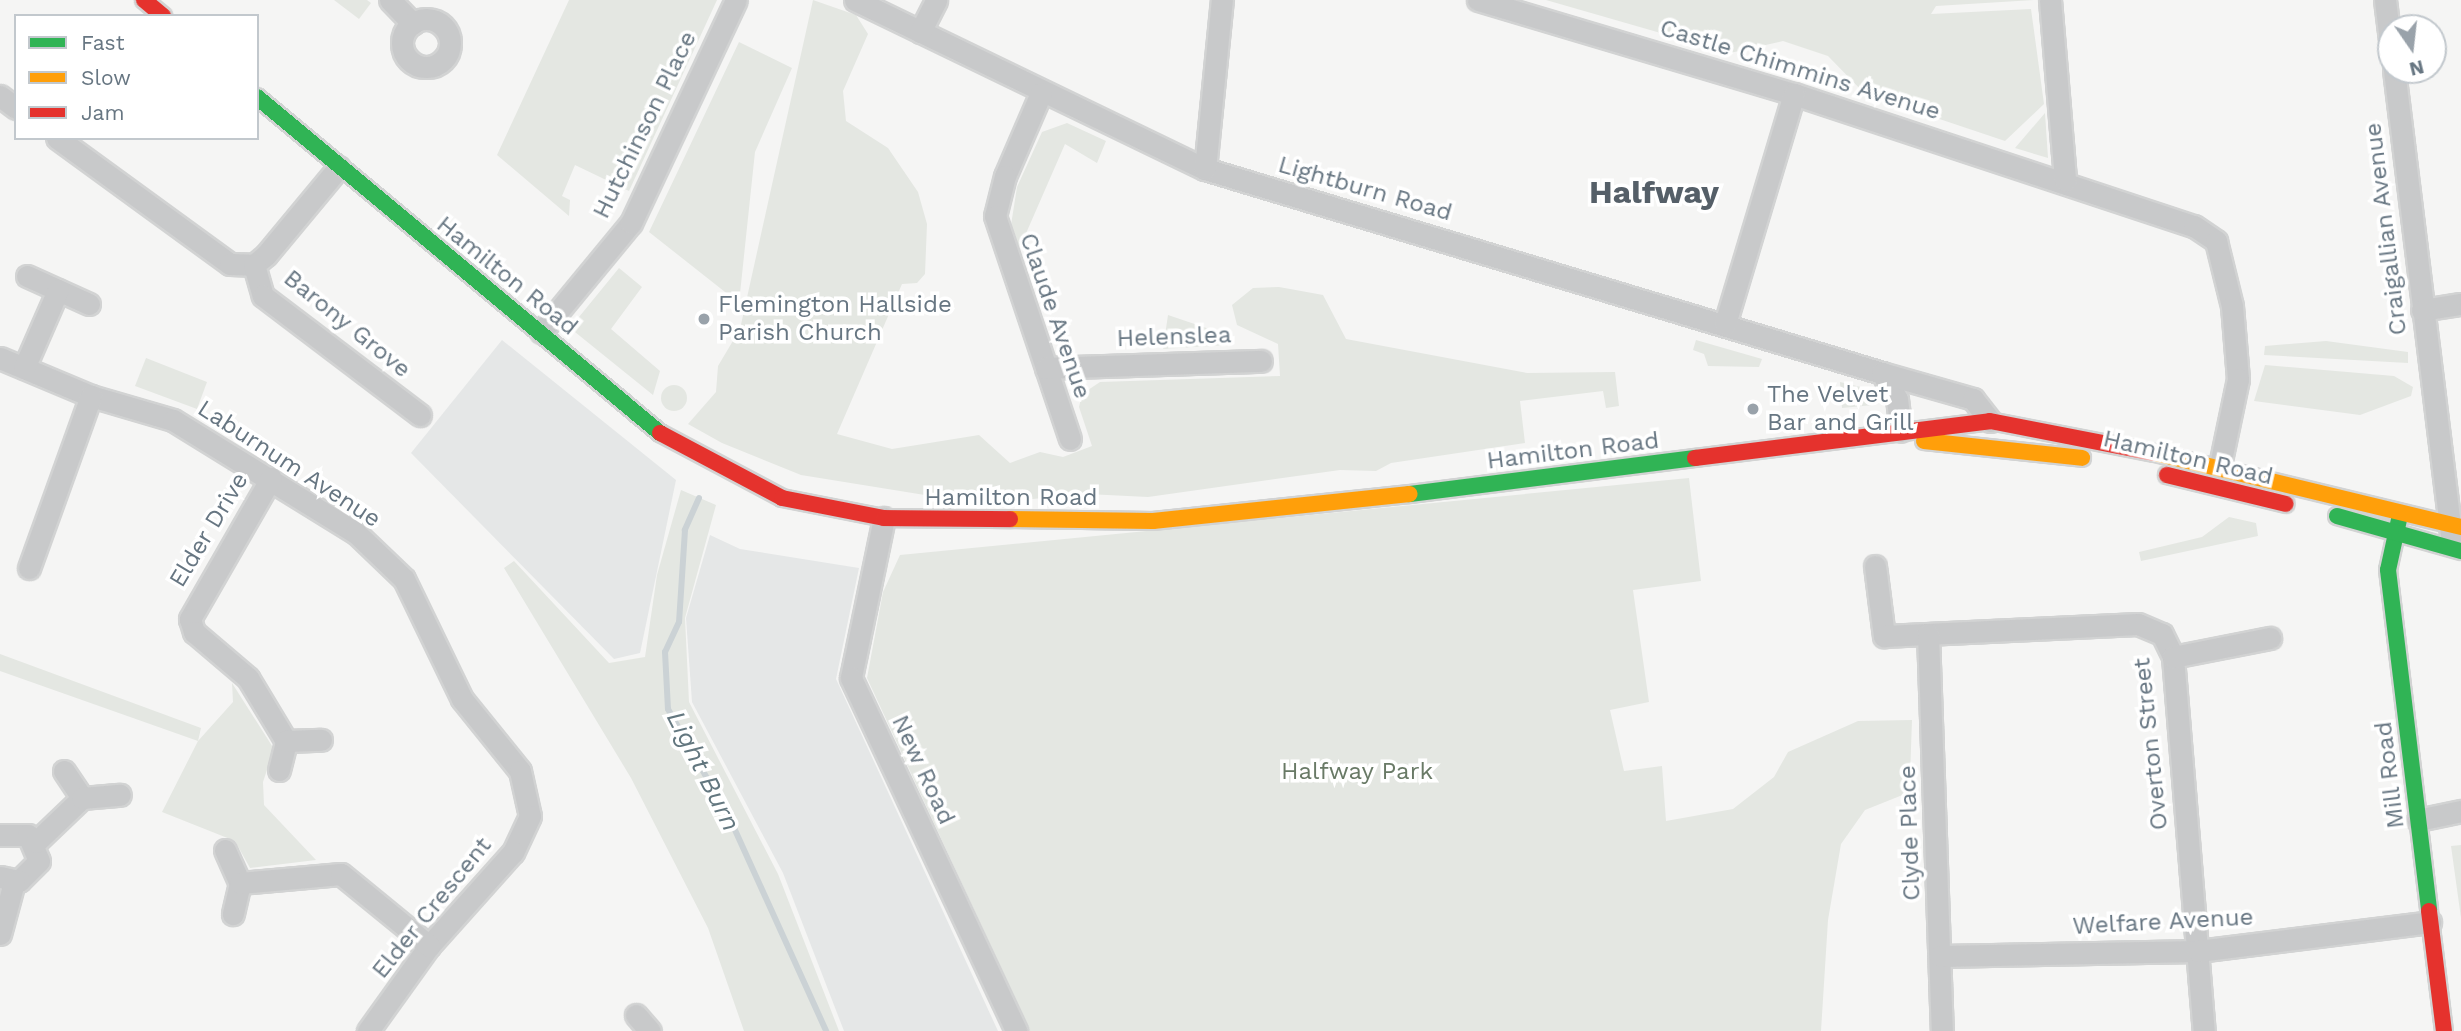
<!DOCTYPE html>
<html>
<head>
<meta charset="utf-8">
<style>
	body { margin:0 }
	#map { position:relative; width:2461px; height:1031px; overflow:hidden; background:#f5f5f4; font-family:"Work Sans",sans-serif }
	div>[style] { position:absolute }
	.built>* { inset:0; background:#e5e7e7 }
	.green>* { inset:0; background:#e4e7e2 }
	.round { border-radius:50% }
	.stream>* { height:6px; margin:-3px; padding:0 3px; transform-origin:3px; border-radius:3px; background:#cbd2d5 }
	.roads { filter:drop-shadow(2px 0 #d2d3d3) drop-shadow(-2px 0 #d2d3d3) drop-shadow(0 2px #d2d3d3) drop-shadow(0 -2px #d2d3d3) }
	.street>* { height:21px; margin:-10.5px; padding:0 10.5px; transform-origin:10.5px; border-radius:10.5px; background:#c8c9ca }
	.street>.ring { margin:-10.5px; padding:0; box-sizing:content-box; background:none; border:21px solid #c8c9ca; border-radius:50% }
	.fast>* { height:16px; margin:-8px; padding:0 8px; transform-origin:8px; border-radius:8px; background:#30b455 }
	.slow>* { height:16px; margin:-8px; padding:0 8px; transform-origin:8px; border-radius:8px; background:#ff9f0a }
	.jam>* { height:16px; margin:-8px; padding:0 8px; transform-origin:8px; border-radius:8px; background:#e5322d }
	.dots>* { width:19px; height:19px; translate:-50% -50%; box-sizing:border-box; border:4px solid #fff; border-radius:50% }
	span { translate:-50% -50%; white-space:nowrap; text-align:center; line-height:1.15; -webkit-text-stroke:7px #fff; paint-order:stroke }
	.street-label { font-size:24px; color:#677682 }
	.poi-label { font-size:24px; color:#677682 }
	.left { translate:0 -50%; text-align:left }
	.park-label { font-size:24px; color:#697a66 }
	.water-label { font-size:26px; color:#63777f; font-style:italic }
	.district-label { font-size:32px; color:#555f68; font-weight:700 }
	.legend { position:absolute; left:14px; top:14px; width:245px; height:126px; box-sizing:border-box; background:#fff; border:2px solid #c2c8cd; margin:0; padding:9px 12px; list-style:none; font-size:21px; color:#677682 }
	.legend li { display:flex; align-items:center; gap:14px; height:35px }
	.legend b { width:35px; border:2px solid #c2c8cd }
	.north { position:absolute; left:2377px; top:14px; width:70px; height:70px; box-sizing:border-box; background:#fff; border:2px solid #c2c8cd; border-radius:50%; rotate:166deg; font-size:19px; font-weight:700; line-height:28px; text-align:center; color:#677682 }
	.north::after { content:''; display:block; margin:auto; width:24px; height:32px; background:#99a2aa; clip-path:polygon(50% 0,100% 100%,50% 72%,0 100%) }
</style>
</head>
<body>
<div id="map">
	<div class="built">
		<i style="clip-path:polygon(502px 340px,676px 480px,640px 653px,614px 659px,411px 453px)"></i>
		<i style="clip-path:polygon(710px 535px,740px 549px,859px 568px,836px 679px,998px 1031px,844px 1031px,783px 873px,692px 702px,686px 618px)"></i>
	</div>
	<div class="green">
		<i style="clip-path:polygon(334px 0,367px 0,371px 3px,359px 19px)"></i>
		<i style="clip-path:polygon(569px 0,717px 0,629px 191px,575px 165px,562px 196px,570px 200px,569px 216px,497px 155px)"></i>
		<i style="clip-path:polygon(813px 0,856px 15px,868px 34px,843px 91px,846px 121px,888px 148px,918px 192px,927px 224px,925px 274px,917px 283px,902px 284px,837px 434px,892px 449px,979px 435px,1010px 463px,1040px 452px,1063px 457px,1092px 446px,1079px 407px,1082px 394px,1100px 382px,1280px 376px,1278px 344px,1237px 325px,1232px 305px,1253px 288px,1279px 287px,1323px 295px,1346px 339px,1527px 373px,1615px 372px,1619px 406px,1606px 408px,1603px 391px,1520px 401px,1525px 443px,1391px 463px,1376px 471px,1340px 470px,1148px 497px,1087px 494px,978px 504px,944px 505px,931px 496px,801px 475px,722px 443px,688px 424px,716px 392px,718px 366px,740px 329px)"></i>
		<i style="clip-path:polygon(1546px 0,2034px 0,1936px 6px,1931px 14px,2031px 9px,2044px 104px,2005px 141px,1865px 94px,1828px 56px,1783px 41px,1730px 53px)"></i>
		<i style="clip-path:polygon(739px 42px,792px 68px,755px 152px,739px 303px,649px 232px)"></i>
		<i style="clip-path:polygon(2045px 113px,2048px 158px,2015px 148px)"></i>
		<i style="clip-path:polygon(1067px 123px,1106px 141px,1097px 163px,1065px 144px,1017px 254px,1011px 225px,1017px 187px,1042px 132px)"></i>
		<i style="clip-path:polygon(619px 268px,642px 287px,611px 329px,660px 371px,653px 395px,570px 328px)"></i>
		<i style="clip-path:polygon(1168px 315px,1230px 336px,1226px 345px,1163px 349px)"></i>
		<i style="clip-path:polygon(1696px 340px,1762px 359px,1759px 367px,1708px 366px,1704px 354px,1693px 350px)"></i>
		<i style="clip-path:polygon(2326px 341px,2408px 352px,2408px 363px,2264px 355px,2265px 346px)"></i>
		<i style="clip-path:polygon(146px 358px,207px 382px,197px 409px,135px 386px)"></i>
		<i style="clip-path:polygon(2265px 365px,2394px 376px,2413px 387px,2411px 396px,2360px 415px,2254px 401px)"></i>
		<i style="clip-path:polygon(1840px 382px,1873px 390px,1873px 405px,1842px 408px)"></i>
		<i class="round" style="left:661px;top:385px;width:26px;height:26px"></i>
		<i style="clip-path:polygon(1689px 478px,1701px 581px,1633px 590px,1649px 702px,1610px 710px,1624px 771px,1662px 766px,1666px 821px,1733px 809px,1774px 777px,1788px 752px,1858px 721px,1912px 720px,1910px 777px,1902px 778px,1910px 792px,1865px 810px,1841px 844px,1828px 920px,1821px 1031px,1030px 1031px,867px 678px,883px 592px,900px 555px)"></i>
		<i style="clip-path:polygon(681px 490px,716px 505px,685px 618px,689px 702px,778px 874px,839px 1031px,744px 1031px,708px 928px,631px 778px,504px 568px,514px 561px,609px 663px,645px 657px,657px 575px)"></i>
		<i style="clip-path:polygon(2229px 517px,2256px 523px,2258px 536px,2141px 561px,2139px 552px,2202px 537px)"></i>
		<i style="clip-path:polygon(0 654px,201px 728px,198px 741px,233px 702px,232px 683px,274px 749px,263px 782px,264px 805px,316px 860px,250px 868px,235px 841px,162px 812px,198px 741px,0 671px)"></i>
		<i style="clip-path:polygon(2461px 845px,2461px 918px,2451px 846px)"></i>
	</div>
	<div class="stream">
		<i style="left:699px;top:498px;width:35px;rotate:114deg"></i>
		<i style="left:685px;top:530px;width:92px;rotate:93.7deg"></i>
		<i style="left:679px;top:622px;width:33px;rotate:115deg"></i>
		<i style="left:665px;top:652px;width:57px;rotate:87deg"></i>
		<i style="left:668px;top:709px;width:126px;rotate:60.6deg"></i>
		<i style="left:730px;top:819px;width:233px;rotate:65.6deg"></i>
	</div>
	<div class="roads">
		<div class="street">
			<i style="left:390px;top:0;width:33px;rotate:46deg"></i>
			<i style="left:855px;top:0;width:389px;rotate:25.8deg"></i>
			<i style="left:1205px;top:169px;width:707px;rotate:16.77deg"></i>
			<i style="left:1882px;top:373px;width:30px;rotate:60deg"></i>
			<i style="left:1897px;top:399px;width:32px;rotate:83deg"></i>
			<i style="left:1478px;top:0;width:330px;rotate:16.6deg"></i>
			<i style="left:1794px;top:94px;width:421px;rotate:18.3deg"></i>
			<i style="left:2194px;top:226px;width:27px;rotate:34deg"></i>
			<i style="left:2216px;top:241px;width:67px;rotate:76.2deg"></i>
			<i style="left:2232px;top:306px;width:73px;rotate:85.3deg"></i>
			<i style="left:2238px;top:379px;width:88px;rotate:101.8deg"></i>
			<i style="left:2050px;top:0;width:181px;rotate:85.2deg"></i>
			<i style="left:2385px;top:0;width:48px;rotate:82.9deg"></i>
			<i class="ring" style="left:402px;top:19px;width:27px;height:27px"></i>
			<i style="left:920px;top:32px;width:36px;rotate:-63deg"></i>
			<i style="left:2394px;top:70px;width:469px;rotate:83deg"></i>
			<i style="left:1041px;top:93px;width:90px;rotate:113.4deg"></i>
			<i style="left:1005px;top:176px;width:41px;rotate:104deg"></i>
			<i style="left:995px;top:216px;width:235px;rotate:71.4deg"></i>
			<i style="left:0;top:96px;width:20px;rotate:37deg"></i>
			<i style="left:57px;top:138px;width:214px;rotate:36.1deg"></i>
			<i style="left:230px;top:264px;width:24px;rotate:2deg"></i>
			<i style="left:254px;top:265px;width:16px;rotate:-40deg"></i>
			<i style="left:266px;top:255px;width:114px;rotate:-50.3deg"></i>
			<i style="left:1205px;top:169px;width:170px;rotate:-84.3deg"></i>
			<i style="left:254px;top:265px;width:32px;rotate:74deg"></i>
			<i style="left:263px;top:296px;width:197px;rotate:37.2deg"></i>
			<i style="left:27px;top:276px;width:68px;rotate:24.3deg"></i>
			<i style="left:2422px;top:310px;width:39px;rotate:-9deg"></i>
			<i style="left:1725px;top:324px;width:240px;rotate:-73.3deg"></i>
			<i style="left:541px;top:332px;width:141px;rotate:-50.5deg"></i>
			<i style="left:631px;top:223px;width:246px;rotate:-64.8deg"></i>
			<i style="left:0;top:358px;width:99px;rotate:22.7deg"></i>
			<i style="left:91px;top:396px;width:85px;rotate:16.3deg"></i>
			<i style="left:173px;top:420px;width:215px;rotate:31.7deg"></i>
			<i style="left:356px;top:533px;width:66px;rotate:43.8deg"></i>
			<i style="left:404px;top:579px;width:133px;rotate:64.2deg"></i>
			<i style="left:462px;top:699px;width:92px;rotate:51.1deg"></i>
			<i style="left:520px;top:771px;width:46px;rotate:77.5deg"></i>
			<i style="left:530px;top:816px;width:40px;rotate:115deg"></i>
			<i style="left:513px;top:852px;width:126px;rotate:131.8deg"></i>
			<i style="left:429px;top:946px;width:105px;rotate:125.7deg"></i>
			<i style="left:24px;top:368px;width:85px;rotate:-66.4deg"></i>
			<i style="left:1046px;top:368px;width:215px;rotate:-1.9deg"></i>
			<i style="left:1882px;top:373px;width:95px;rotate:15.9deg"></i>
			<i style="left:1973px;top:399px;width:28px;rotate:52deg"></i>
			<i style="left:271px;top:478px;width:163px;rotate:119.9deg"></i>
			<i style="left:190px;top:619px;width:14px;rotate:73deg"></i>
			<i style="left:194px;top:632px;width:71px;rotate:40.4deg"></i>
			<i style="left:248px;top:678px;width:74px;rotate:58.9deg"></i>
			<i style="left:884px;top:518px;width:163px;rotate:101.7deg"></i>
			<i style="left:851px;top:678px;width:390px;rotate:64.9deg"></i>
			<i style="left:1875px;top:566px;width:71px;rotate:82.7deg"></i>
			<i style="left:1884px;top:636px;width:254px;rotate:-2.7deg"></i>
			<i style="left:2138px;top:624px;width:26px;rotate:23deg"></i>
			<i style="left:2162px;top:634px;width:25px;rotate:64deg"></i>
			<i style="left:2173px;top:657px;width:375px;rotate:85.3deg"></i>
			<i style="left:29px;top:568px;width:183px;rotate:-70.2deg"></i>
			<i style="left:1928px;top:634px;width:397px;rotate:88deg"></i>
			<i style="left:2173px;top:657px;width:99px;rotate:-11.1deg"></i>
			<i style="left:279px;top:770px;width:30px;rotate:-76deg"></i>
			<i style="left:286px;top:741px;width:35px;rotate:-2deg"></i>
			<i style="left:64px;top:771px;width:32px;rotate:56deg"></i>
			<i style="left:2418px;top:820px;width:44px;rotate:-11.8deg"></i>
			<i style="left:0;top:835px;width:28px"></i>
			<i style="left:28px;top:835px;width:28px;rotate:67deg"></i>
			<i style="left:39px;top:861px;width:28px;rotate:135deg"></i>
			<i style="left:19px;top:881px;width:19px;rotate:-168deg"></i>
			<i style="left:36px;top:842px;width:64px;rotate:-43.7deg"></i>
			<i style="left:82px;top:798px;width:38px;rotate:-5deg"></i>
			<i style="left:225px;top:850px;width:36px;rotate:66deg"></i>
			<i style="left:240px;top:883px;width:32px;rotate:103deg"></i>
			<i style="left:240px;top:883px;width:101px;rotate:-5.1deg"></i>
			<i style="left:341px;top:874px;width:114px;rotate:39.3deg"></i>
			<i style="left:0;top:934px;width:54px;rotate:-74.9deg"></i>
			<i style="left:1940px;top:956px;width:258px;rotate:-1.1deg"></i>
			<i style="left:2198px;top:951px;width:234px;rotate:-7.1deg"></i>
			<i style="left:636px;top:1015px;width:21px;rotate:49deg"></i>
		</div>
		<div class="fast">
			<i style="left:257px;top:97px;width:525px;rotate:39.82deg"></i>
			<i style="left:1410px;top:494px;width:287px;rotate:-7.2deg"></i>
			<i style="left:2400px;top:515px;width:56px;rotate:102.3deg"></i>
			<i style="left:2388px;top:570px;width:343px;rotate:83.1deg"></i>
			<i style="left:2337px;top:516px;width:129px;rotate:15.8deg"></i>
		</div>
		<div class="slow">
			<i style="left:1924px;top:441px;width:159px;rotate:6.1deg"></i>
			<i style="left:2155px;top:453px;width:315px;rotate:13.6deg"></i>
			<i style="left:1010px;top:519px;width:143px;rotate:0.8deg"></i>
			<i style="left:1153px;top:521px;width:258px;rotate:-6deg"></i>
		</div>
		<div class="jam">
			<i style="left:144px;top:0;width:25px;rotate:40deg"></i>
			<i style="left:660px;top:433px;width:138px;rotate:28deg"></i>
			<i style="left:782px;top:498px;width:104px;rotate:11.1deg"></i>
			<i style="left:884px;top:518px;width:126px;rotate:0.5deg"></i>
			<i style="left:1695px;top:458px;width:297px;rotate:-7.1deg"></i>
			<i style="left:1990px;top:421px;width:168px;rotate:11deg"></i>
			<i style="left:2167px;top:475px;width:122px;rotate:13.7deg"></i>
			<i style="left:2429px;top:911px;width:121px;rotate:82.9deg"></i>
		</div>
	</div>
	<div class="dots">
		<i style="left:704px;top:319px;background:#99a2aa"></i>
		<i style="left:1753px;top:409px;background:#99a2aa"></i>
	</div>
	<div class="street-label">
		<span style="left:1800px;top:70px;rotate:17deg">Castle Chimmins Avenue</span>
		<span style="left:645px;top:125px;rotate:-64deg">Hutchinson Place</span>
		<span style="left:1365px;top:189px;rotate:16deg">Lightburn Road</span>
		<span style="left:2386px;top:229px;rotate:-97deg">Craigallian Avenue</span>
		<span style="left:507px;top:276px;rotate:39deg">Hamilton Road</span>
		<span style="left:1055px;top:316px;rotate:71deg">Claude Avenue</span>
		<span style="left:347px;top:324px;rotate:39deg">Barony Grove</span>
		<span style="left:1174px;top:337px;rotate:-2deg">Helenslea</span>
		<span style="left:1573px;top:451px;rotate:-7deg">Hamilton Road</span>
		<span style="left:2188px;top:458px;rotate:13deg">Hamilton Road</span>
		<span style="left:289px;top:464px;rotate:33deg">Laburnum Avenue</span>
		<span style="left:1011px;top:498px">Hamilton Road</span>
		<span style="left:209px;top:530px;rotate:-59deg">Elder Drive</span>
		<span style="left:2151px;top:744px;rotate:-96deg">Overton Street</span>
		<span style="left:923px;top:770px;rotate:65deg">New Road</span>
		<span style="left:2390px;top:775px;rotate:-97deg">Mill Road</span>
		<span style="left:1910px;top:833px;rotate:-92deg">Clyde Place</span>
		<span style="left:432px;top:908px;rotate:-51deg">Elder Crescent</span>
		<span style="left:2163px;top:922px;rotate:-3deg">Welfare Avenue</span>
	</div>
	<div class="poi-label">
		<span class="left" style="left:718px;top:319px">Flemington Hallside<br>Parish Church</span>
		<span class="left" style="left:1767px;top:409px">The Velvet<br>Bar and Grill</span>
	</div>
	<div class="park-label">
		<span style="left:1357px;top:772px">Halfway Park</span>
	</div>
	<div class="water-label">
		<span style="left:703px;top:771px;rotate:63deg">Light Burn</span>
	</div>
	<div class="district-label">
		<span style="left:1654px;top:192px">Halfway</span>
	</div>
	<ul class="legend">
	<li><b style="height:9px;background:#30b455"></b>Fast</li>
	<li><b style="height:9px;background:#ff9f0a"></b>Slow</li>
	<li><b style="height:9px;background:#e5322d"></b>Jam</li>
	</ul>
	<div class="north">N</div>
</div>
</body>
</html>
